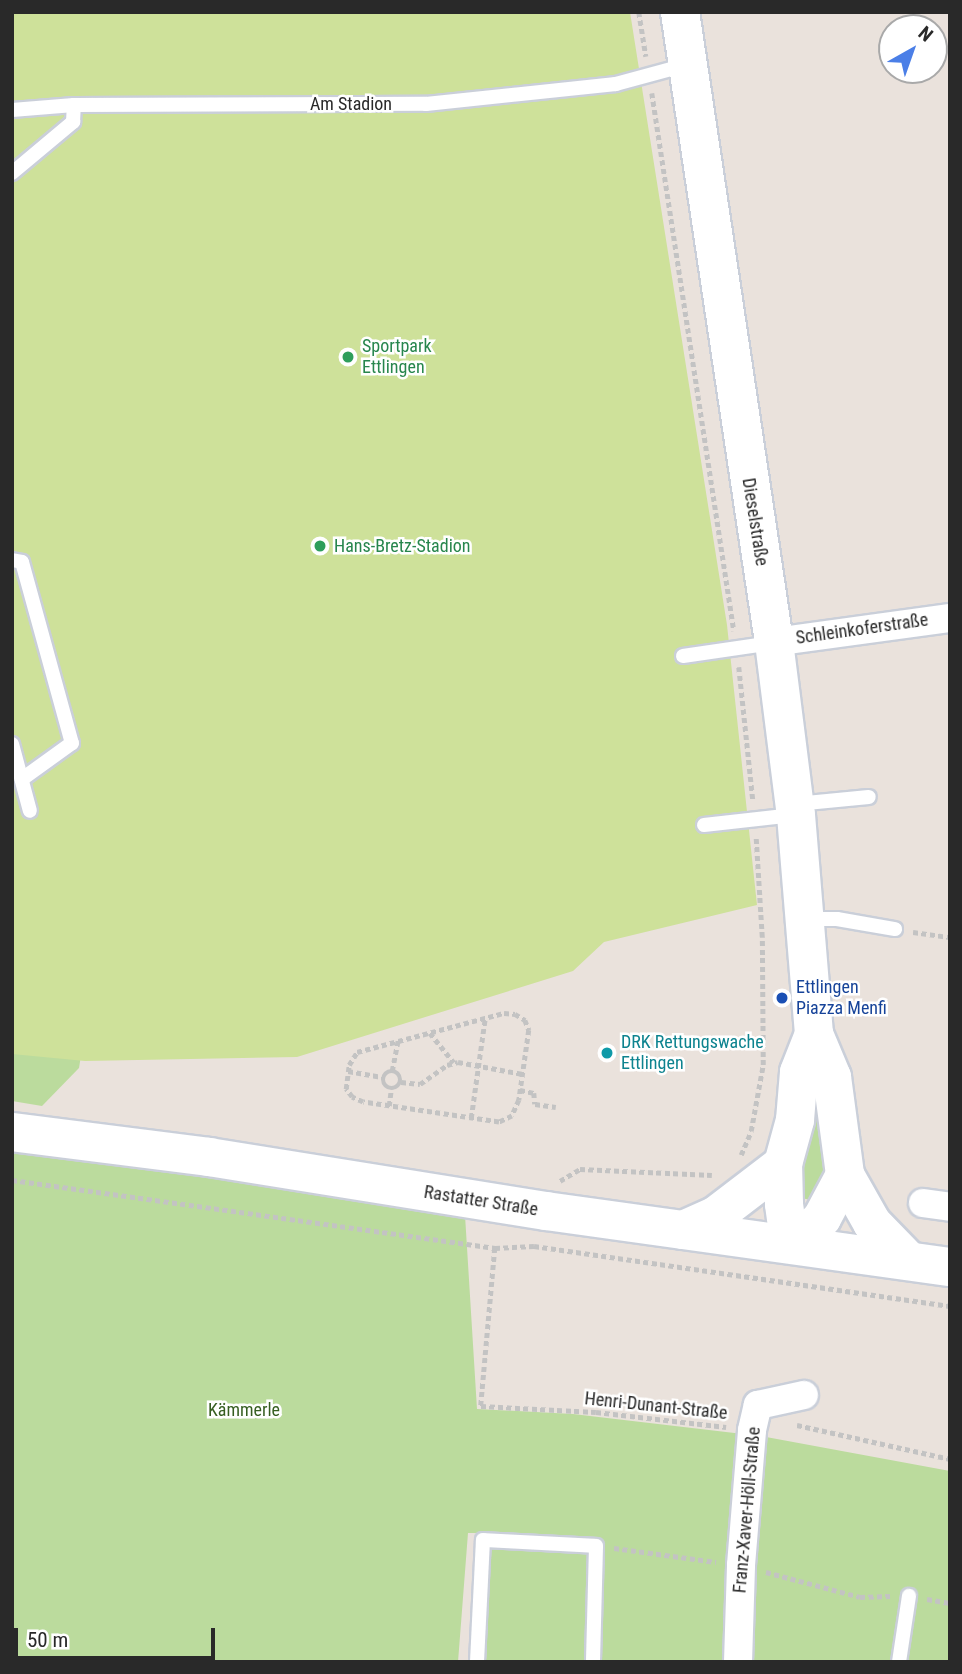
<!DOCTYPE html>
<html>
<head>
<meta charset="utf-8">
<style>
	body { margin:0 }
	#map { position:relative; width:962px; height:1674px; overflow:hidden; background:#eae2dc; font-family:"Roboto Condensed",sans-serif }
	div>[style] { position:absolute }
	.green>* { inset:0; background:#bbdb9d }
	.pitch>* { inset:0; background:#cee19a }
	.path>* { height:4.5px; margin-top:-2.25px; transform-origin:0; background:repeating-linear-gradient(90deg,#c3c3c3 0 5px,transparent 0 8.5px) }
	.path>.ring { margin:-2.25px; padding:0; box-sizing:content-box; background:none; border:4.5px solid #c3c3c3; border-radius:50% }
	.roads { filter:drop-shadow(2px 0 #cacfd9) drop-shadow(-2px 0 #cacfd9) drop-shadow(0 2px #cacfd9) drop-shadow(0 -2px #cacfd9) }
	.lane>* { height:14px; margin:-7px; padding:0 7px; transform-origin:7px; border-radius:7px; background:#fff }
	.street>* { height:28px; margin:-14px; padding:0 14px; transform-origin:14px; border-radius:14px; background:#fff }
	.secondary>* { height:38px; margin:-19px; padding:0 19px; transform-origin:19px; border-radius:19px; background:#fff }
	.dots>* { width:19px; height:19px; translate:-50% -50%; box-sizing:border-box; border:4px solid #fff; border-radius:50% }
	span { translate:-50% -50%; white-space:nowrap; text-align:center; line-height:1.15; -webkit-text-stroke:5px #fff; paint-order:stroke }
	.street-label { font-size:18px; color:#292929 }
	.leisure-label { font-size:18px; color:#27864d }
	.left { translate:0 -50%; text-align:left }
	.transit-label { font-size:18px; color:#164399 }
	.culture-label { font-size:18px; color:#0d838f }
	.park-label { font-size:18px; color:#365e21 }
	.frame { position:absolute; inset:0; border:14px solid #292929; pointer-events:none }
	.north { position:absolute; left:878px; top:14px; width:70px; height:70px; box-sizing:border-box; background:#fff; border:2px solid #a9a9a9; border-radius:50%; rotate:40deg; font-size:19px; font-weight:700; line-height:28px; text-align:center; color:#292929 }
	.north::after { content:''; display:block; margin:auto; width:24px; height:32px; background:#4b7fe7; clip-path:polygon(50% 0,100% 100%,50% 72%,0 100%) }
	.scale { position:absolute; left:14px; top:1628px; width:201px; height:32px; box-sizing:border-box; border:4px solid #292929; border-top:0; padding-left:9px; font-size:21px; line-height:24px; white-space:nowrap; color:#292929; -webkit-text-stroke:5px #fff; paint-order:stroke }
</style>
</head>
<body>
<div id="map">
	<div class="green">
		<i style="clip-path:polygon(12px 1018px,86px 1024px,79px 1068px,42px 1106px,12px 1101px)"></i>
		<i style="clip-path:polygon(815px 1071px,833px 1159px,820px 1202px,792px 1196px)"></i>
		<i style="clip-path:polygon(12px 1151px,464px 1199px,477px 1409px,573px 1414px,760px 1436px,950px 1471px,950px 1662px,486px 1662px,491px 1533px,468px 1533px,458px 1662px,12px 1662px)"></i>
	</div>
	<div class="pitch">
		<i style="clip-path:polygon(12px 12px,630px 12px,727px 625px,757px 905px,604px 942px,573px 971px,297px 1057px,85px 1061px,12px 1054px)"></i>
	</div>
	<div class="path">
		<i style="left:639px;top:12px;width:45px;rotate:81deg"></i>
		<i style="left:652px;top:93px;width:544px;rotate:81.33deg"></i>
		<i style="left:739px;top:667px;width:135px;rotate:84deg"></i>
		<i style="left:913px;top:932px;width:37px;rotate:8deg"></i>
		<i style="left:504px;top:1013px;width:11px;rotate:5deg"></i>
		<i style="left:515px;top:1014px;width:12px;rotate:31deg"></i>
		<i style="left:525px;top:1020px;width:11px;rotate:68deg"></i>
		<i style="left:529px;top:1030px;width:71px;rotate:98.1deg"></i>
		<i style="left:519px;top:1100px;width:17px;rotate:114deg"></i>
		<i style="left:512px;top:1116px;width:14px;rotate:155deg"></i>
		<i style="left:499px;top:1122px;width:137px;rotate:-171.6deg"></i>
		<i style="left:363px;top:1102px;width:12px;rotate:-156deg"></i>
		<i style="left:352px;top:1097px;width:10px;rotate:-127deg"></i>
		<i style="left:346px;top:1089px;width:24px;rotate:-83deg"></i>
		<i style="left:349px;top:1065px;width:15px;rotate:-58deg"></i>
		<i style="left:357px;top:1052px;width:152px;rotate:-14.9deg"></i>
		<i style="left:430px;top:1033px;width:38px;rotate:51deg"></i>
		<i style="left:348px;top:1071px;width:36px;rotate:10deg"></i>
		<i style="left:392px;top:1071px;width:31px;rotate:-79deg"></i>
		<i class="ring" style="left:383px;top:1071px;width:13.5px;height:13.5px"></i>
		<i style="left:401px;top:1082px;width:19px;rotate:6deg"></i>
		<i style="left:420px;top:1084px;width:33px;rotate:-35deg"></i>
		<i style="left:447px;top:1065px;width:11px;rotate:-15deg"></i>
		<i style="left:458px;top:1062px;width:66px;rotate:10.5deg"></i>
		<i style="left:520px;top:1090px;width:14px;rotate:12deg"></i>
		<i style="left:534px;top:1093px;width:11px;rotate:85deg"></i>
		<i style="left:535px;top:1104px;width:21px;rotate:8deg"></i>
		<i style="left:389px;top:1106px;width:17px;rotate:-83deg"></i>
		<i style="left:471px;top:1118px;width:101px;rotate:-82deg"></i>
		<i style="left:741px;top:1155px;width:26px;rotate:-67deg"></i>
		<i style="left:751px;top:1131px;width:67px;rotate:-79.7deg"></i>
		<i style="left:763px;top:1065px;width:128px;rotate:-90.4deg"></i>
		<i style="left:762px;top:937px;width:99px;rotate:-93.5deg"></i>
		<i style="left:12px;top:1180px;width:488px;rotate:8deg"></i>
		<i style="left:495px;top:1248px;width:39px;rotate:-3deg"></i>
		<i style="left:534px;top:1246px;width:420px;rotate:8.2deg"></i>
		<i style="left:560px;top:1181px;width:23px;rotate:-31deg"></i>
		<i style="left:580px;top:1169px;width:132px;rotate:2.6deg"></i>
		<i style="left:495px;top:1248px;width:159px;rotate:95.1deg"></i>
		<i style="left:481px;top:1406px;width:115px;rotate:3deg"></i>
		<i style="left:596px;top:1412px;width:131px;rotate:6.6deg"></i>
		<i style="left:797px;top:1425px;width:157px;rotate:12.5deg"></i>
		<i style="left:614px;top:1548px;width:103px;rotate:7.8deg"></i>
		<i style="left:766px;top:1572px;width:97px;rotate:14.9deg"></i>
		<i style="left:860px;top:1597px;width:30px;rotate:-2deg"></i>
		<i style="left:927px;top:1599px;width:23px;rotate:10deg"></i>
	</div>
	<div class="roads">
		<div class="lane">
			<i style="left:12px;top:110px;width:62px;rotate:-4.6deg"></i>
			<i style="left:74px;top:105px;width:352px;rotate:-0.2deg"></i>
			<i style="left:426px;top:104px;width:191px;rotate:-6deg"></i>
			<i style="left:616px;top:84px;width:73px;rotate:-15.2deg"></i>
			<i style="left:12px;top:173px;width:80px;rotate:-39.9deg"></i>
			<i style="left:73px;top:122px;width:17px;rotate:-87deg"></i>
			<i style="left:12px;top:560px;width:10px;rotate:11deg"></i>
			<i style="left:22px;top:562px;width:188px;rotate:74.6deg"></i>
			<i style="left:72px;top:743px;width:62px;rotate:144.2deg"></i>
			<i style="left:683px;top:656px;width:90px;rotate:-8.3deg"></i>
			<i style="left:12px;top:744px;width:69px;rotate:75deg"></i>
			<i style="left:796px;top:804px;width:73px;rotate:-5.5deg"></i>
			<i style="left:704px;top:825px;width:90px;rotate:-6.4deg"></i>
			<i style="left:807px;top:919px;width:30px"></i>
			<i style="left:837px;top:919px;width:59px;rotate:9.8deg"></i>
			<i style="left:477px;top:1662px;width:122px;rotate:-87.2deg"></i>
			<i style="left:483px;top:1540px;width:113px;rotate:3deg"></i>
			<i style="left:596px;top:1546px;width:116px;rotate:91.5deg"></i>
			<i style="left:899px;top:1662px;width:67px;rotate:-81.4deg"></i>
		</div>
		<div class="street">
			<i style="left:774px;top:642px;width:178px;rotate:-7.8deg"></i>
			<i style="left:923px;top:1203px;width:27px;rotate:8deg"></i>
			<i style="left:738px;top:1662px;width:97px;rotate:-88.2deg"></i>
			<i style="left:741px;top:1565px;width:135px;rotate:-85.3deg"></i>
			<i style="left:752px;top:1430px;width:26px;rotate:-77deg"></i>
			<i style="left:758px;top:1405px;width:47px;rotate:-12.3deg"></i>
		</div>
		<div class="secondary">
			<i style="left:680px;top:12px;width:637px;rotate:81.51deg"></i>
			<i style="left:774px;top:642px;width:174px;rotate:82.8deg"></i>
			<i style="left:796px;top:815px;width:220px;rotate:85.3deg"></i>
			<i style="left:814px;top:1034px;width:47px;rotate:67.3deg"></i>
			<i style="left:832px;top:1077px;width:99px;rotate:82.4deg"></i>
			<i style="left:845px;top:1175px;width:55px;rotate:60.6deg"></i>
			<i style="left:872px;top:1223px;width:53px;rotate:45.8deg"></i>
			<i style="left:12px;top:1132px;width:199px;rotate:7.2deg"></i>
			<i style="left:209px;top:1157px;width:341px;rotate:9.1deg"></i>
			<i style="left:546px;top:1211px;width:408px;rotate:7.9deg"></i>
			<i style="left:683px;top:1230px;width:35px;rotate:-24deg"></i>
			<i style="left:715px;top:1216px;width:86px;rotate:-37.4deg"></i>
			<i style="left:795px;top:1245px;width:21px;rotate:-113deg"></i>
			<i style="left:787px;top:1226px;width:22px;rotate:-98deg"></i>
			<i style="left:784px;top:1204px;width:40px;rotate:-91.4deg"></i>
			<i style="left:783px;top:1164px;width:46px;rotate:-74.7deg"></i>
			<i style="left:795px;top:1120px;width:48px;rotate:-85.2deg"></i>
			<i style="left:799px;top:1072px;width:41px;rotate:-68.5deg"></i>
			<i style="left:795px;top:1245px;width:38px;rotate:-45deg"></i>
			<i style="left:822px;top:1218px;width:49px;rotate:-61.9deg"></i>
		</div>
	</div>
	<div class="dots">
		<i style="left:348px;top:357px;background:#2e9e5b"></i>
		<i style="left:320px;top:546px;background:#2e9e5b"></i>
		<i style="left:782px;top:998px;background:#1a4fb4"></i>
		<i style="left:607px;top:1053px;background:#0f9aa8"></i>
	</div>
	<div class="street-label">
		<span style="left:351px;top:104px">Am Stadion</span>
		<span style="left:755px;top:522px;rotate:81deg">Dieselstraße</span>
		<span style="left:862px;top:629px;rotate:-8deg">Schleinkoferstraße</span>
		<span style="left:481px;top:1201px;rotate:9deg">Rastatter Straße</span>
		<span style="left:656px;top:1406px;rotate:6deg">Henri-Dunant-Straße</span>
		<span style="left:747px;top:1510px;rotate:-85deg">Franz-Xaver-Höll-Straße</span>
	</div>
	<div class="leisure-label">
		<span class="left" style="left:362px;top:357px">Sportpark<br>Ettlingen</span>
		<span class="left" style="left:334px;top:546px">Hans-Bretz-Stadion</span>
	</div>
	<div class="transit-label">
		<span class="left" style="left:796px;top:998px">Ettlingen<br>Piazza Menfi</span>
	</div>
	<div class="culture-label">
		<span class="left" style="left:621px;top:1053px">DRK Rettungswache<br>Ettlingen</span>
	</div>
	<div class="park-label">
		<span style="left:244px;top:1410px">Kämmerle</span>
	</div>
	<div class="frame"></div>
	<div class="north">N</div>
	<div class="scale">50 m</div>
</div>
</body>
</html>
